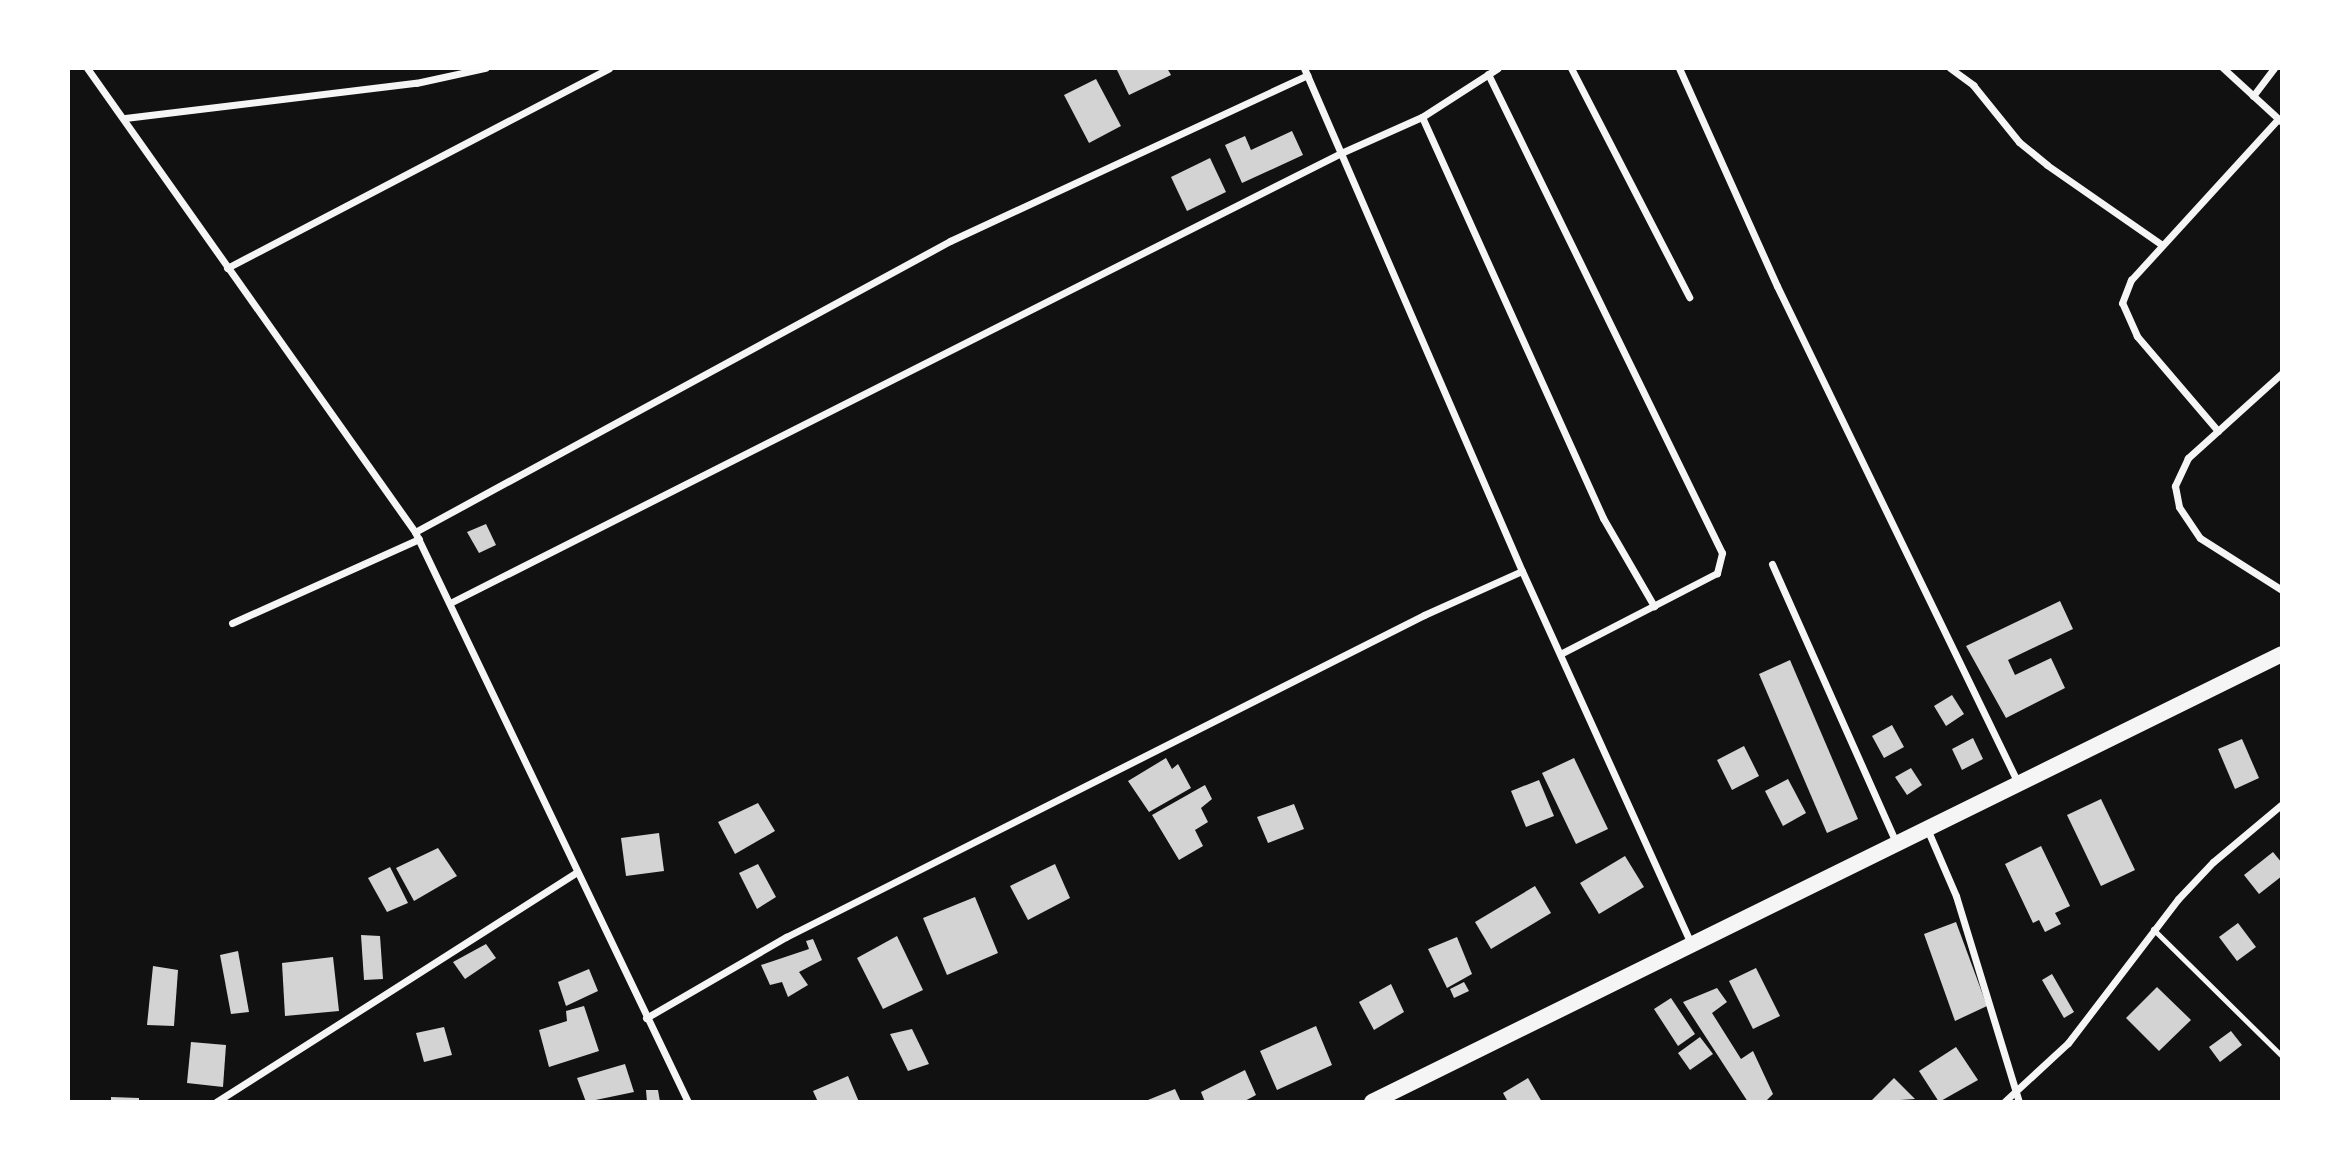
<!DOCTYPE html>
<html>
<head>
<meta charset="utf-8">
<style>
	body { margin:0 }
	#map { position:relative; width:2350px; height:1170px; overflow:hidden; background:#111; font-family:"IBM Plex Serif",serif }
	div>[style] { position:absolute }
	.building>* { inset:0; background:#d3d3d3 }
	.service>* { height:5px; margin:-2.5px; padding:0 2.5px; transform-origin:2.5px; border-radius:2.5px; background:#f5f5f5 }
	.minor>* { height:7px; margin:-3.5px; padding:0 3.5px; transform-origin:3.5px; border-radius:3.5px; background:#f5f5f5 }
	.trunk>* { height:16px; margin:-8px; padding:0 8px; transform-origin:8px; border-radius:8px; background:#f5f5f5 }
	span { translate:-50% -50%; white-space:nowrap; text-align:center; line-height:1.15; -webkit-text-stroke:6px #fff; paint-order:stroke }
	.frame { position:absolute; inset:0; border:70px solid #fff; pointer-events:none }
</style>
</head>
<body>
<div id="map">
	<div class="building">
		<i style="clip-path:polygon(1116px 68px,1167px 68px,1171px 75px,1129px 95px)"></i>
		<i style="clip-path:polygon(1096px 79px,1121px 126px,1089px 143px,1064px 95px)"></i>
		<i style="clip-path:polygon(1292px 131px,1303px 155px,1242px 183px,1225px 145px,1245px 136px,1251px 150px)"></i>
		<i style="clip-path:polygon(1210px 158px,1226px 192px,1187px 211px,1171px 177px)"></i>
		<i style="clip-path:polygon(486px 524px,496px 545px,479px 553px,467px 532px)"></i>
		<i style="clip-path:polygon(2060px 601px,2073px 629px,2008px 660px,2015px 675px,2051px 658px,2065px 688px,2006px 718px,1966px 646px)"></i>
		<i style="clip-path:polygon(1790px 660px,1858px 819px,1827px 833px,1759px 674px)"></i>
		<i style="clip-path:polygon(1952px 695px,1964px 714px,1946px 726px,1934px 706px)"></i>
		<i style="clip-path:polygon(1892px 725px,1904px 747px,1884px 758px,1872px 736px)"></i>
		<i style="clip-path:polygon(1973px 738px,1983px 759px,1962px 770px,1952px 749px)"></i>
		<i style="clip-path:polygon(2242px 739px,2259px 778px,2235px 789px,2218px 749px)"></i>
		<i style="clip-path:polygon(1744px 746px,1759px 776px,1732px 790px,1717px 760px)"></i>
		<i style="clip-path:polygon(1166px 758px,1172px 769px,1178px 764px,1191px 788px,1149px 812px,1128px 781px)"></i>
		<i style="clip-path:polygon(1574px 758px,1608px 829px,1576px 844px,1542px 773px)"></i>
		<i style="clip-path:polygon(1911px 768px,1922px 785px,1907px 795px,1895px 777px)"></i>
		<i style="clip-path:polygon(1788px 779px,1806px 813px,1783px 826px,1765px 791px)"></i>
		<i style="clip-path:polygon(1539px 780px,1554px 816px,1526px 827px,1511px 791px)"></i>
		<i style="clip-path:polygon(1205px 785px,1212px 799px,1201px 808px,1208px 822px,1195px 830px,1203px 846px,1179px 860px,1152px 815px)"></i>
		<i style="clip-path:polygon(2101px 799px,2135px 870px,2101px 886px,2067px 815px)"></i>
		<i style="clip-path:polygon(758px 803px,775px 831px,735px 854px,718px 822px)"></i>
		<i style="clip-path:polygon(1294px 804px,1304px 829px,1268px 843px,1257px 817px)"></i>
		<i style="clip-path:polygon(659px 833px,664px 871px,626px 876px,621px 838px)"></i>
		<i style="clip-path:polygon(2041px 846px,2070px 906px,2055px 913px,2061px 924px,2045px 932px,2039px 920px,2033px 923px,2005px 864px)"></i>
		<i style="clip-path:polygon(438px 848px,457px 876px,414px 901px,396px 868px)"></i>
		<i style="clip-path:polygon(2273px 852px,2282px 863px,2282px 876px,2259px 894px,2244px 875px)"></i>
		<i style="clip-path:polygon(1625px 856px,1644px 887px,1599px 914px,1580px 883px)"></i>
		<i style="clip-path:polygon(758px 864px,776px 897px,757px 909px,739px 873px)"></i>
		<i style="clip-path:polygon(1055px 864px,1070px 898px,1028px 920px,1010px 886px)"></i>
		<i style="clip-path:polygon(390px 867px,408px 903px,387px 912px,368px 878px)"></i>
		<i style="clip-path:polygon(1535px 886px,1551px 913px,1491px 949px,1475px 922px)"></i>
		<i style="clip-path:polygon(975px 897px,998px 953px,947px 975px,923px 918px)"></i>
		<i style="clip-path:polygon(1956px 922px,1987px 1006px,1955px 1021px,1924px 934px)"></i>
		<i style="clip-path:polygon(2238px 923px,2256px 947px,2237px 961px,2219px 937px)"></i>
		<i style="clip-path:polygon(361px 935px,380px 936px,383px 979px,364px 980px)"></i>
		<i style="clip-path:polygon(897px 936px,923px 990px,883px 1009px,857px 958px)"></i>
		<i style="clip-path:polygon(1457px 937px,1472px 974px,1447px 988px,1428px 949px)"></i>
		<i style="clip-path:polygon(813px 939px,822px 960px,799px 972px,808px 985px,788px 997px,782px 982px,770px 985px,761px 965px,809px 949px,806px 941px)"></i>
		<i style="clip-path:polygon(486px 944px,496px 958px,465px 979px,453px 962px)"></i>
		<i style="clip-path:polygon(238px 951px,249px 1012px,231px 1014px,220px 955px)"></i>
		<i style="clip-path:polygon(333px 957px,339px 1011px,285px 1016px,282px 963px)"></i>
		<i style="clip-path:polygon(153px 966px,178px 970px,174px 1026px,147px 1025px)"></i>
		<i style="clip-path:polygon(1756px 968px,1780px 1016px,1753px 1029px,1729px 981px)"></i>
		<i style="clip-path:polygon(589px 969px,598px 991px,566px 1006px,558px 982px)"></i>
		<i style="clip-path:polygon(2052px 974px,2074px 1012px,2064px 1018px,2042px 980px)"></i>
		<i style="clip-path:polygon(1464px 982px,1469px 991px,1454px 998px,1450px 989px)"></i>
		<i style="clip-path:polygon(1391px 984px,1404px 1012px,1374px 1030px,1359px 1002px)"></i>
		<i style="clip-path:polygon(2157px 987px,2191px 1020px,2159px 1051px,2126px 1018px)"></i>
		<i style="clip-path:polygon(1717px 988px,1727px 1002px,1712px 1013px,1741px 1059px,1753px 1051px,1773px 1094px,1765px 1102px,1748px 1102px,1683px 1002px)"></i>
		<i style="clip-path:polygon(1671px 998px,1695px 1034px,1678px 1046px,1654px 1009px)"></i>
		<i style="clip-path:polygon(584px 1006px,599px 1051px,549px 1067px,539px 1030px,567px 1021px,566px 1011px)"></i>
		<i style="clip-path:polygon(1316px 1026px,1332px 1065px,1277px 1090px,1260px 1051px)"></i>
		<i style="clip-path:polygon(444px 1027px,452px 1055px,424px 1062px,416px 1033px)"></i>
		<i style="clip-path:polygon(912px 1029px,929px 1064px,908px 1071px,890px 1034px)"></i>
		<i style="clip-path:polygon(2231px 1031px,2242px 1045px,2220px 1062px,2209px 1047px)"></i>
		<i style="clip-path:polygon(1700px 1037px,1713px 1054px,1690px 1070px,1678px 1053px)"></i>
		<i style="clip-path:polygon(191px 1042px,226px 1045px,223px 1087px,187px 1083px)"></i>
		<i style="clip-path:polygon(1956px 1047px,1978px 1080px,1939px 1102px,1919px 1071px)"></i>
		<i style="clip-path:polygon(625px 1064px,634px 1092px,586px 1102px,577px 1078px)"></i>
		<i style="clip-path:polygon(1245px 1070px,1256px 1095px,1243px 1102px,1205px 1102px,1201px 1092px)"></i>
		<i style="clip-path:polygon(848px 1076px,859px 1102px,818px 1102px,813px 1091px)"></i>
		<i style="clip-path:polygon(1528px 1078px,1542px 1102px,1508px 1102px,1503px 1093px)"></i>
		<i style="clip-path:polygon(1894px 1078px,1915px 1099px,1870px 1102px)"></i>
		<i style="clip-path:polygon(1175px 1089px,1181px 1102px,1143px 1102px)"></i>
		<i style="clip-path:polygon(646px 1090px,658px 1090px,660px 1102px,647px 1102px)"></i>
		<i style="clip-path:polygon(111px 1097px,139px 1098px,139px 1102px,111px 1102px)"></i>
	</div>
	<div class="service">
		<i style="left:2153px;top:929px;width:181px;rotate:44.6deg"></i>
	</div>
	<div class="minor">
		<i style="left:87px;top:68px;width:568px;rotate:54.74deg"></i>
		<i style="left:415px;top:532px;width:632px;rotate:64.41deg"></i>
		<i style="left:1304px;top:68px;width:548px;rotate:66.57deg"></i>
		<i style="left:1522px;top:571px;width:411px;rotate:65.6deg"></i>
		<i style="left:1571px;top:68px;width:258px;rotate:62.7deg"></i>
		<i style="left:1679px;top:68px;width:239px;rotate:65.8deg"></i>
		<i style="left:1777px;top:286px;width:555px;rotate:64.13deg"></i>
		<i style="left:1950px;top:68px;width:29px;rotate:36deg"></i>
		<i style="left:1973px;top:85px;width:73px;rotate:51.1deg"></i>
		<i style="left:2019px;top:142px;width:36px;rotate:39deg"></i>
		<i style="left:2047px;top:165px;width:140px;rotate:34.8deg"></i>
		<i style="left:2223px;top:68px;width:80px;rotate:42.5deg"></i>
		<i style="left:1488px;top:74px;width:533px;rotate:63.96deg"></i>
		<i style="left:1722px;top:553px;width:21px;rotate:104deg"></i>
		<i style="left:1717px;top:573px;width:174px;rotate:152.7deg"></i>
		<i style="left:2253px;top:96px;width:35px;rotate:-53deg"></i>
		<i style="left:1422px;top:117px;width:440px;rotate:65.7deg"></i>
		<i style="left:1603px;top:518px;width:102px;rotate:59.9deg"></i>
		<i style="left:125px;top:118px;width:293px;rotate:-6.9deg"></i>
		<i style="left:416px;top:83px;width:71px;rotate:-12.3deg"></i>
		<i style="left:227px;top:268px;width:431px;rotate:-27.6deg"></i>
		<i style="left:2282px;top:373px;width:127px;rotate:137.9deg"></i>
		<i style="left:2188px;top:458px;width:31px;rotate:115deg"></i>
		<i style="left:2175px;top:486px;width:21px;rotate:79deg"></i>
		<i style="left:2179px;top:507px;width:37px;rotate:56deg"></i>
		<i style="left:2200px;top:538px;width:97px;rotate:32.4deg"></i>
		<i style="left:2218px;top:431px;width:125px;rotate:-130.5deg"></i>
		<i style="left:2137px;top:336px;width:36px;rotate:-114deg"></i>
		<i style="left:2122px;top:303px;width:25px;rotate:-69deg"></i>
		<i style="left:2131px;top:280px;width:218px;rotate:-47.6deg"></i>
		<i style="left:415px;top:532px;width:609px;rotate:-28.54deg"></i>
		<i style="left:950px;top:241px;width:394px;rotate:-24.9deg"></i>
		<i style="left:1772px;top:564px;width:305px;rotate:66deg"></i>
		<i style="left:450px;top:603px;width:998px;rotate:-26.8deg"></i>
		<i style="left:1341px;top:153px;width:89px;rotate:-24deg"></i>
		<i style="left:1422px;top:117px;width:90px;rotate:-32.8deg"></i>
		<i style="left:232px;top:623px;width:205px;rotate:-24.2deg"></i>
		<i style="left:1928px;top:831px;width:71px;rotate:66.7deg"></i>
		<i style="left:1956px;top:896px;width:215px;rotate:73deg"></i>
		<i style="left:646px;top:1018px;width:162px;rotate:-30.1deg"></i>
		<i style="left:786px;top:937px;width:715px;rotate:-26.78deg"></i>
		<i style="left:1424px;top:615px;width:107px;rotate:-24.2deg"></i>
		<i style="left:216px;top:1102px;width:428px;rotate:-32.5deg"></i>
		<i style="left:2004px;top:1102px;width:87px;rotate:-42.7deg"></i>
		<i style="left:2068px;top:1043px;width:181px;rotate:-52.6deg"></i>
		<i style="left:2178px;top:899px;width:51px;rotate:-46.6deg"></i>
		<i style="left:2213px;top:862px;width:90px;rotate:-40deg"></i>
	</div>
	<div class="trunk">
		<i style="left:1372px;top:1102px;width:1014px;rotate:-26.21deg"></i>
	</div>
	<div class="frame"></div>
</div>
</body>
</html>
